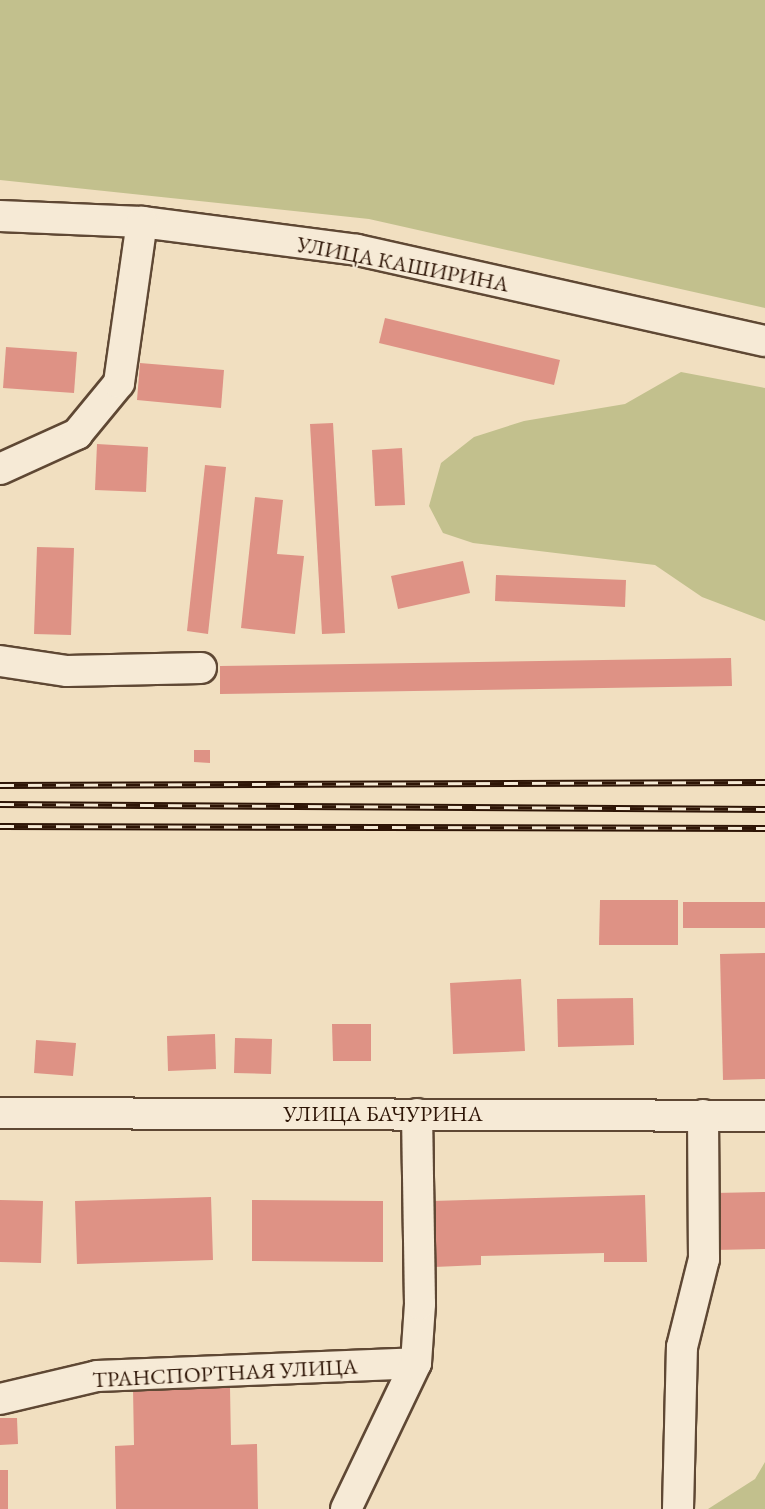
<!DOCTYPE html>
<html>
<head>
<meta charset="utf-8">
<style>
	body { margin:0 }
	#map { position:relative; width:765px; height:1509px; overflow:hidden; background:#f1dfc0; font-family:"EB Garamond",serif }
	div>[style] { position:absolute }
	.green>* { inset:0; background:#c2c08d }
	.building>* { inset:0; background:#de9285 }
	.roads { filter:drop-shadow(2px 0 #5f4834) drop-shadow(-2px 0 #5f4834) drop-shadow(0 2px #5f4834) drop-shadow(0 -2px #5f4834) }
	.minor>* { height:30px; margin:-15px; padding:0 15px; transform-origin:15px; border-radius:15px; background:#f6ead6 }
	.rail>* { height:7px; margin-top:-3.5px; transform-origin:0; background:repeating-linear-gradient(90deg,#f6ead6 0 14px,#2e1506 0 28px); box-sizing:border-box; border-block:2px solid #2e1506 }
	span { translate:-50% -50%; white-space:nowrap; text-align:center; line-height:1.15; -webkit-text-stroke:4.5px #f6ead6; paint-order:stroke }
	.street-label { font-size:22px; color:#2e1506 }
</style>
</head>
<body>
<div id="map">
	<div class="green">
		<i style="clip-path:polygon(0 0,765px 0,765px 308px,369px 219px,0 180px)"></i>
		<i style="clip-path:polygon(681px 372px,765px 388px,765px 621px,702px 597px,655px 565px,473px 543px,443px 533px,429px 506px,441px 463px,474px 437px,524px 421px,625px 404px)"></i>
		<i style="clip-path:polygon(765px 1462px,765px 1509px,708px 1509px,755px 1479px)"></i>
	</div>
	<div class="building">
		<i style="clip-path:polygon(385px 318px,560px 360px,554px 385px,379px 343px)"></i>
		<i style="clip-path:polygon(6px 347px,77px 352px,74px 393px,3px 388px)"></i>
		<i style="clip-path:polygon(140px 363px,224px 370px,221px 408px,137px 400px)"></i>
		<i style="clip-path:polygon(333px 423px,345px 633px,322px 634px,310px 424px)"></i>
		<i style="clip-path:polygon(97px 444px,148px 447px,146px 492px,95px 490px)"></i>
		<i style="clip-path:polygon(402px 448px,405px 505px,375px 506px,372px 450px)"></i>
		<i style="clip-path:polygon(205px 465px,226px 467px,208px 634px,187px 631px)"></i>
		<i style="clip-path:polygon(255px 497px,283px 500px,277px 554px,304px 556px,295px 634px,241px 628px)"></i>
		<i style="clip-path:polygon(37px 547px,74px 548px,71px 635px,34px 634px)"></i>
		<i style="clip-path:polygon(463px 561px,470px 593px,398px 609px,391px 576px)"></i>
		<i style="clip-path:polygon(496px 575px,626px 580px,625px 607px,495px 601px)"></i>
		<i style="clip-path:polygon(731px 658px,732px 686px,220px 694px,220px 666px)"></i>
		<i style="clip-path:polygon(194px 750px,210px 750px,210px 763px,194px 762px)"></i>
		<i style="clip-path:polygon(600px 900px,678px 900px,678px 945px,599px 945px)"></i>
		<i style="clip-path:polygon(683px 902px,765px 902px,765px 928px,683px 928px)"></i>
		<i style="clip-path:polygon(765px 953px,765px 1079px,723px 1080px,720px 954px)"></i>
		<i style="clip-path:polygon(521px 979px,525px 1051px,453px 1054px,450px 983px)"></i>
		<i style="clip-path:polygon(633px 998px,634px 1045px,558px 1047px,557px 999px)"></i>
		<i style="clip-path:polygon(332px 1024px,371px 1024px,371px 1061px,333px 1061px)"></i>
		<i style="clip-path:polygon(215px 1034px,216px 1069px,168px 1071px,167px 1036px)"></i>
		<i style="clip-path:polygon(235px 1038px,272px 1039px,271px 1074px,234px 1073px)"></i>
		<i style="clip-path:polygon(36px 1040px,76px 1043px,73px 1076px,34px 1073px)"></i>
		<i style="clip-path:polygon(765px 1192px,765px 1249px,715px 1250px,714px 1193px)"></i>
		<i style="clip-path:polygon(645px 1195px,647px 1262px,604px 1262px,604px 1253px,481px 1256px,481px 1265px,434px 1267px,432px 1201px)"></i>
		<i style="clip-path:polygon(211px 1197px,213px 1260px,77px 1264px,75px 1201px)"></i>
		<i style="clip-path:polygon(0 1200px,43px 1201px,41px 1263px,0 1262px)"></i>
		<i style="clip-path:polygon(252px 1200px,383px 1201px,383px 1262px,252px 1261px)"></i>
		<i style="clip-path:polygon(230px 1387px,231px 1445px,257px 1444px,258px 1509px,116px 1509px,115px 1446px,134px 1445px,133px 1389px)"></i>
		<i style="clip-path:polygon(0 1418px,17px 1418px,18px 1444px,0 1445px)"></i>
		<i style="clip-path:polygon(0 1470px,8px 1470px,8px 1509px,0 1509px)"></i>
	</div>
	<div class="roads">
		<div class="minor">
			<i style="left:0;top:216px;width:142px;rotate:2.4deg"></i>
			<i style="left:142px;top:222px;width:217px;rotate:7.4deg"></i>
			<i style="left:357px;top:250px;width:418px;rotate:12.6deg"></i>
			<i style="left:0;top:469px;width:85px;rotate:-24.4deg"></i>
			<i style="left:77px;top:434px;width:66px;rotate:-50.5deg"></i>
			<i style="left:119px;top:383px;width:163px;rotate:-81.9deg"></i>
			<i style="left:0;top:661px;width:68px;rotate:8.5deg"></i>
			<i style="left:67px;top:671px;width:134px;rotate:-1.3deg"></i>
			<i style="left:0;top:1113px;width:765px;rotate:0.22deg"></i>
			<i style="left:0;top:1399px;width:100px;rotate:-13.3deg"></i>
			<i style="left:97px;top:1376px;width:319px;rotate:-2.3deg"></i>
			<i style="left:346px;top:1509px;width:162px;rotate:-64.4deg"></i>
			<i style="left:416px;top:1363px;width:59px;rotate:-86.1deg"></i>
			<i style="left:420px;top:1304px;width:190px;rotate:-90.9deg"></i>
			<i style="left:678px;top:1509px;width:162px;rotate:-88.6deg"></i>
			<i style="left:682px;top:1347px;width:91px;rotate:-76deg"></i>
			<i style="left:704px;top:1259px;width:144px;rotate:-90.4deg"></i>
		</div>
	</div>
	<div class="rail">
		<i style="left:0;top:785px;width:765px;rotate:-0.22deg"></i>
		<i style="left:0;top:804px;width:765px;rotate:0.37deg"></i>
		<i style="left:0;top:826px;width:765px;rotate:0.15deg"></i>
	</div>
	<div class="street-label">
		<span style="left:403px;top:264px;rotate:11deg">УЛИЦА КАШИРИНА</span>
		<span style="left:383px;top:1114px">УЛИЦА БАЧУРИНА</span>
		<span style="left:225px;top:1373px;rotate:-3deg">ТРАНСПОРТНАЯ УЛИЦА</span>
	</div>
</div>
</body>
</html>
